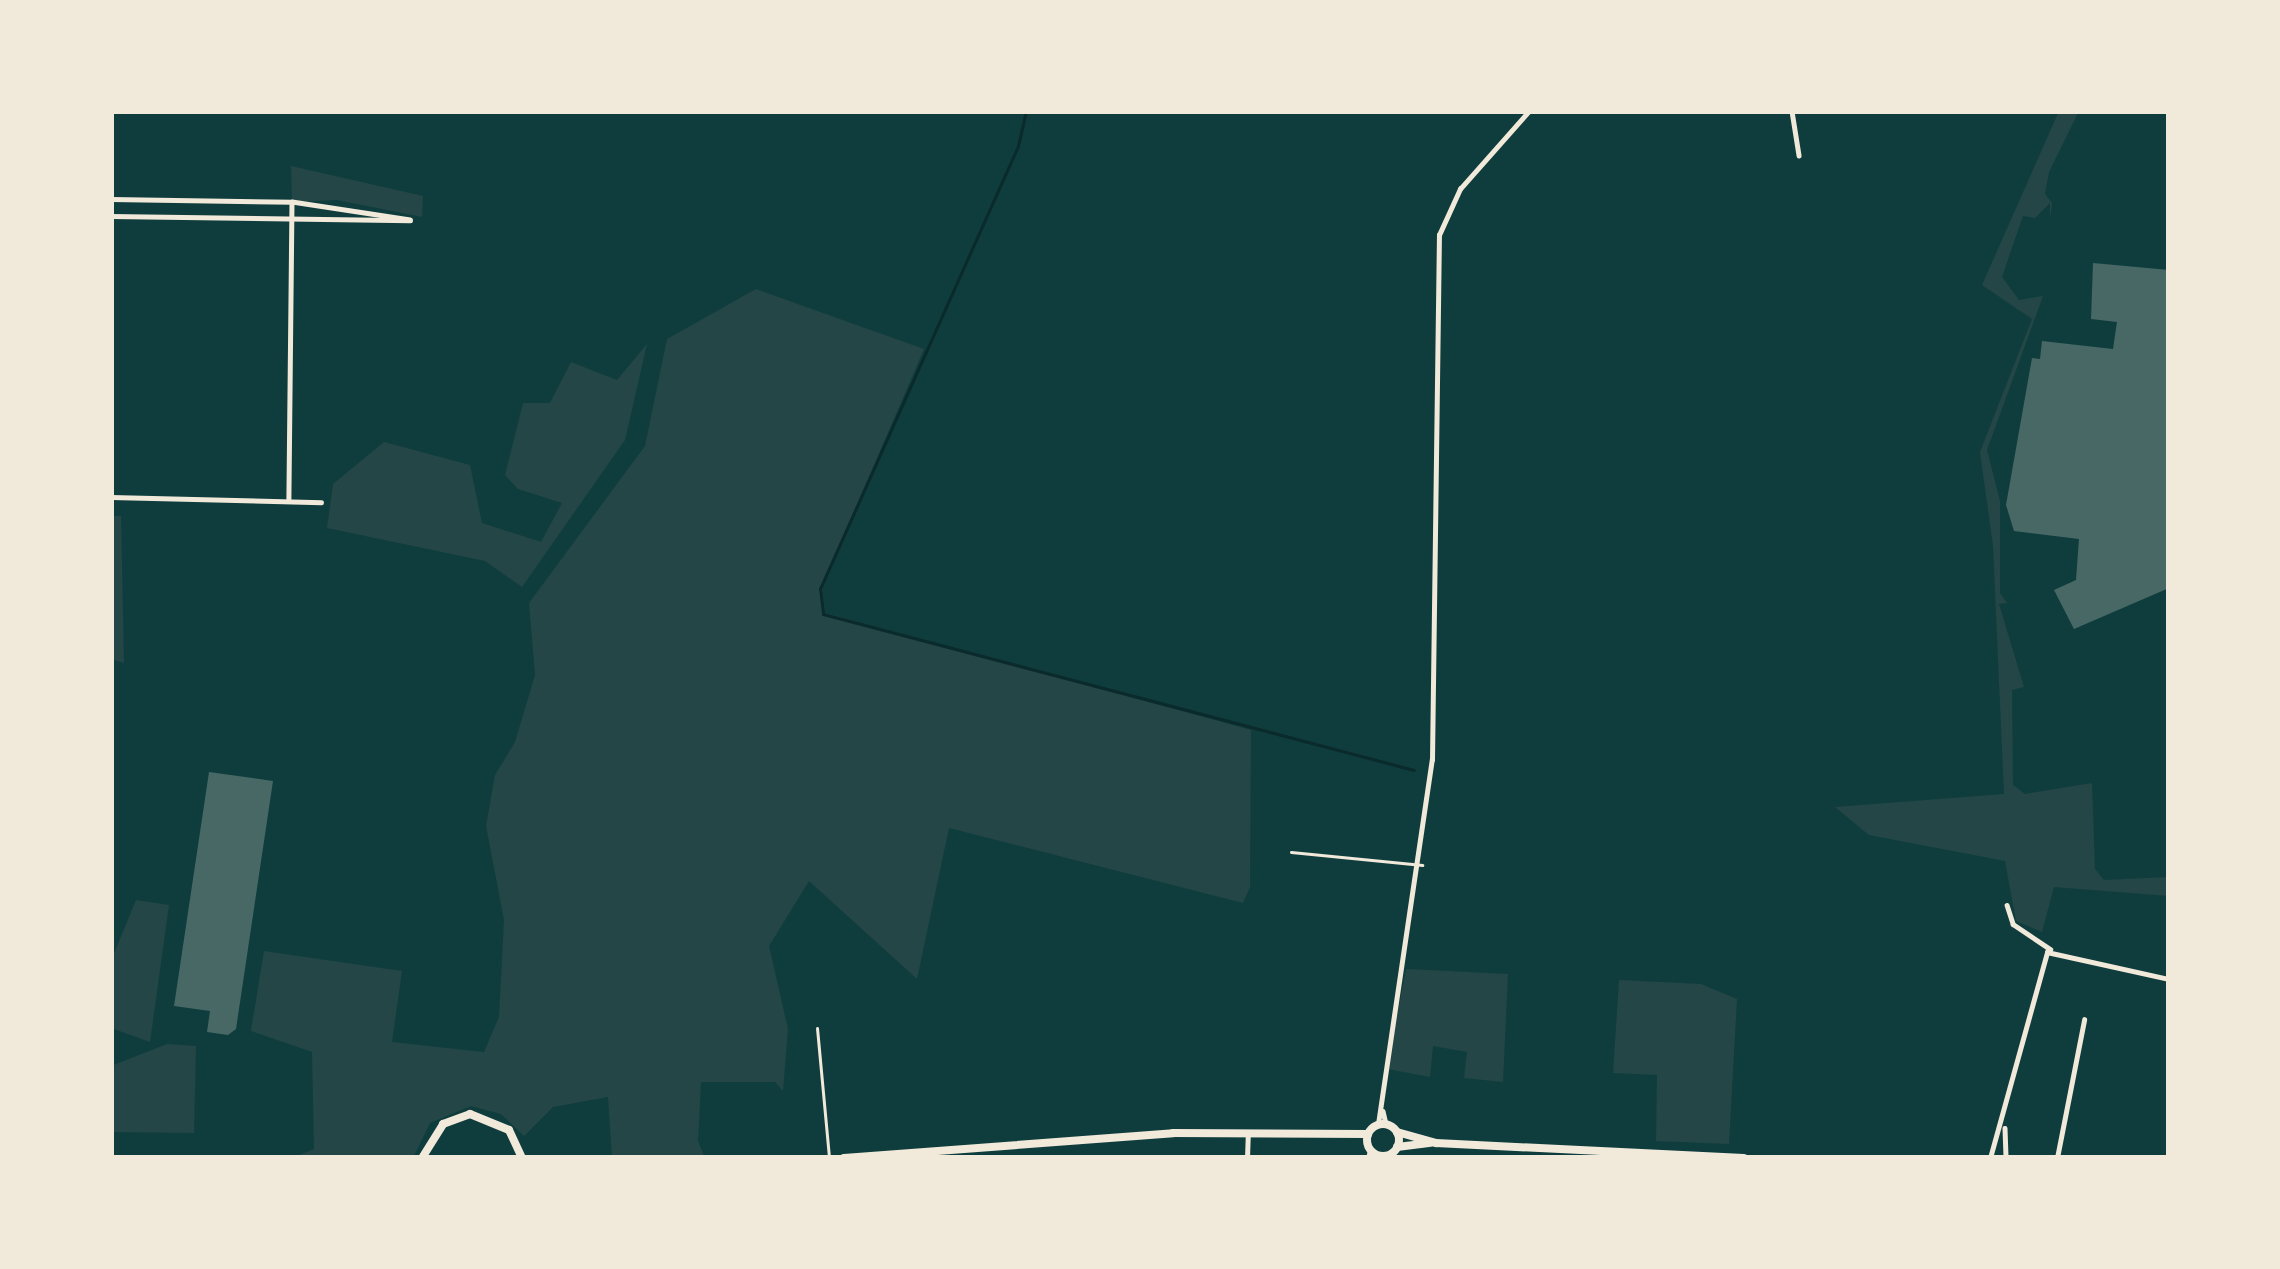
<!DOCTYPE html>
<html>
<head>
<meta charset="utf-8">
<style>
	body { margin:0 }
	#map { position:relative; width:2280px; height:1269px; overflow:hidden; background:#0f3d3e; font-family:Montserrat,sans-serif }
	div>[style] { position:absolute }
	.green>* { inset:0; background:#244646 }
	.stream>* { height:3px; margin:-1.5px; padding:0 1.5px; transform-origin:1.5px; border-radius:1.5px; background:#0a2a2b }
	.building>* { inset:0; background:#486865 }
	.service>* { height:3px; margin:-1.5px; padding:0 1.5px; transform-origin:1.5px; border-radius:1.5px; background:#f1e9da }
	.minor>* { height:4.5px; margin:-2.25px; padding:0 2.25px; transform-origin:2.25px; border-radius:2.25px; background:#f1e9da }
	.tertiary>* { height:6px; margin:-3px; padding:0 3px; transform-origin:3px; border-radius:3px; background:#f1e9da }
	.primary>* { height:8px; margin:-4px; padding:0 4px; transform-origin:4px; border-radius:4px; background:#f1e9da }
	.primary>.ring { margin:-4px; padding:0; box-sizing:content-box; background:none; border:8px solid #f1e9da; border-radius:50% }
	span { translate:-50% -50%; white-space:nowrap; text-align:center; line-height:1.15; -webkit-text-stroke:12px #f1e9da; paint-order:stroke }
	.frame { position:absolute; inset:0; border:114px solid #f1e9da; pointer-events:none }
</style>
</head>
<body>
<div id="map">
	<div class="green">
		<i style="clip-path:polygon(2059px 111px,2079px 111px,2049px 172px,2045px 194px,2052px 203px,2050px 220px,2050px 203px,2035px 218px,2023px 216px,2002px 277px,2019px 300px,2043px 296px,1987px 450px,2000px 501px,2000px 593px,2007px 603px,1999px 604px,2024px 687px,2012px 690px,2013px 785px,2025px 794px,2092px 783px,2095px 869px,2104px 880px,2169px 877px,2169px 896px,2054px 887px,2042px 932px,2016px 921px,2005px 861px,1869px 835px,1835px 807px,2004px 794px,1993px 546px,1980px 452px,2032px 319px,1982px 285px)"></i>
		<i style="clip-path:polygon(291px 166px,423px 196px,422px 217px,337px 200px,292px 202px)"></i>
		<i style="clip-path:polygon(756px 289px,924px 349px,822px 586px,825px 613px,1251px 730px,1250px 887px,1243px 903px,949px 828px,917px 979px,809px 881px,769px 946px,788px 1029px,783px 1091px,775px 1082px,701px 1082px,698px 1141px,705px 1158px,612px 1158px,608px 1097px,553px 1107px,524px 1136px,501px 1114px,471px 1106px,430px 1123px,413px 1158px,292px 1158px,314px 1149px,312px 1052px,251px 1031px,264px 951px,402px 971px,392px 1042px,484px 1052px,499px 1017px,504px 920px,486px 826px,495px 775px,515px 742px,535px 675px,529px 603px,645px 446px,667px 339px)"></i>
		<i style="clip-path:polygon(647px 344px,625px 440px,522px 587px,485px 561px,327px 528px,333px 484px,384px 442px,470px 465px,482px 523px,541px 542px,562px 503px,518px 489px,505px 475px,523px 403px,550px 403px,571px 362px,617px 380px)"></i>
		<i style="clip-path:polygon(111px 516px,121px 516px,124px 663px,111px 659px)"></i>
		<i style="clip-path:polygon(136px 900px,169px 905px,150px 1042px,111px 1028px,111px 961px)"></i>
		<i style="clip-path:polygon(1406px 969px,1508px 974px,1503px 1082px,1464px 1078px,1467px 1052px,1433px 1046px,1430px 1077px,1387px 1069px)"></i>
		<i style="clip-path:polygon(1619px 980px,1701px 984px,1737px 999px,1729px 1144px,1656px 1141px,1657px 1075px,1613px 1073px)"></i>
		<i style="clip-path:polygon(167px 1044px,196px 1046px,194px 1133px,111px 1132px,111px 1066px)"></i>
	</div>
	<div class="stream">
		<i style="left:1026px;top:111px;width:36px;rotate:103deg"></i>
		<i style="left:1018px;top:146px;width:484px;rotate:114.1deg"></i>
		<i style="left:820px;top:588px;width:26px;rotate:83deg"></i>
		<i style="left:823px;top:614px;width:611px;rotate:14.79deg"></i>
	</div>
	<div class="building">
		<i style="clip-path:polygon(2093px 263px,2169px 270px,2169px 588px,2074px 629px,2054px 590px,2076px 580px,2079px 539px,2014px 531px,2006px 505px,2032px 358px,2040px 359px,2042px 341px,2113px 349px,2117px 322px,2091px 319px)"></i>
		<i style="clip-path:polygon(209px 772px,273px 781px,236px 1029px,228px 1035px,207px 1032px,210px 1011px,174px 1006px)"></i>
	</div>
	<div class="service">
		<i style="left:1291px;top:852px;width:132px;rotate:5.7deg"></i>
		<i style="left:817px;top:1028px;width:131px;rotate:84.7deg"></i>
	</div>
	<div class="minor">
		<i style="left:1792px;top:111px;width:45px;rotate:81deg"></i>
		<i style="left:111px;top:199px;width:181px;rotate:0.9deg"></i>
		<i style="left:292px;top:202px;width:299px;rotate:90.6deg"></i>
		<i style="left:111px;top:216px;width:299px;rotate:0.8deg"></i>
		<i style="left:410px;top:220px;width:119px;rotate:-171.3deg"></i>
		<i style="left:111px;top:497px;width:210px;rotate:1.4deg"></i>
		<i style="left:2007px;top:905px;width:20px;rotate:72deg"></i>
		<i style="left:2013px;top:924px;width:45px;rotate:34deg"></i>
		<i style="left:1383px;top:1111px;width:13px;rotate:77deg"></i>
		<i style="left:1378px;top:1124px;width:368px;rotate:-81.6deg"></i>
		<i style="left:1432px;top:760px;width:525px;rotate:-89.24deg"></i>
		<i style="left:1439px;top:235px;width:51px;rotate:-65.5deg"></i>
		<i style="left:1460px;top:189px;width:104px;rotate:-48.5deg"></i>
		<i style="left:2005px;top:1128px;width:30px;rotate:88deg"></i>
		<i style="left:1247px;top:1158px;width:25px;rotate:-88deg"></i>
		<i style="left:1990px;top:1158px;width:214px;rotate:-74.5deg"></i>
		<i style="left:2047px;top:952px;width:125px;rotate:12.5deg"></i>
		<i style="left:2057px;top:1158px;width:141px;rotate:-78.9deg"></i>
	</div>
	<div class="tertiary">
		<i style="left:1369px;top:1158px;width:7px;rotate:-74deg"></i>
		<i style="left:1379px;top:1158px;width:3px;rotate:-45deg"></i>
	</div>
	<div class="primary">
		<i class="ring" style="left:1367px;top:1124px;width:24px;height:24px"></i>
		<i style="left:1397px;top:1132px;width:41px;rotate:15.8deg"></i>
		<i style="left:1436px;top:1143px;width:308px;rotate:2.8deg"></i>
		<i style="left:1397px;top:1147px;width:34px;rotate:-7deg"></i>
		<i style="left:422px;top:1158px;width:40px;rotate:-58deg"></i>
		<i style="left:443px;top:1124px;width:29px;rotate:-20deg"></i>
		<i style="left:470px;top:1114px;width:42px;rotate:22.3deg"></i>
		<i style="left:509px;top:1130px;width:31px;rotate:65deg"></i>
		<i style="left:844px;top:1158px;width:330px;rotate:-4.3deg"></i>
		<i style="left:1173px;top:1133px;width:195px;rotate:0.3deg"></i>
	</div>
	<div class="frame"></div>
</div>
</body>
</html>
